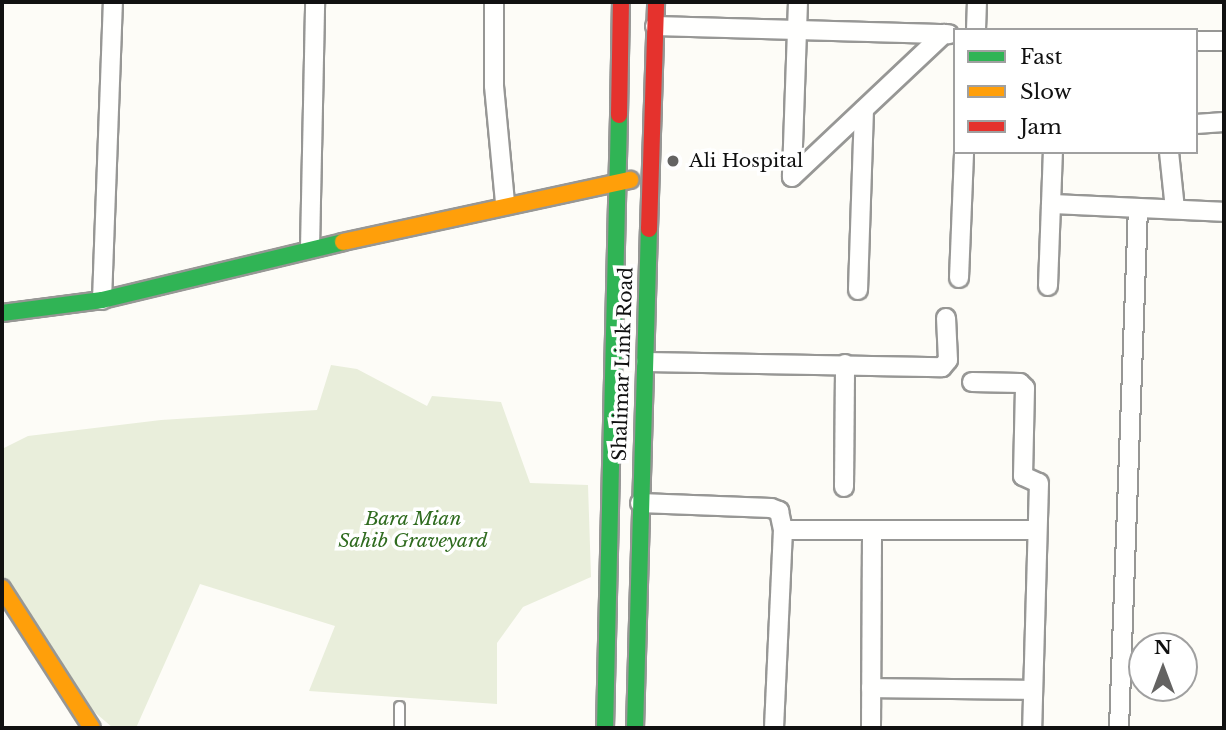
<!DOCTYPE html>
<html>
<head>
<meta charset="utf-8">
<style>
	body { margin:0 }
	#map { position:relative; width:1226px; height:730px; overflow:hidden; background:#fdfcf7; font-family:"Libre Baskerville",serif }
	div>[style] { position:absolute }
	.cemetery>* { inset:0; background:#e9eedb }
	.roads { filter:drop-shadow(2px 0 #979795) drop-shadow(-2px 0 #979795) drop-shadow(0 2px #979795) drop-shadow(0 -2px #979795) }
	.lane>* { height:9px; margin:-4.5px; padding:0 4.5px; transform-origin:4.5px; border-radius:4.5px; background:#fffffe }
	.street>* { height:18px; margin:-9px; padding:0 9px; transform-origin:9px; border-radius:9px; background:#fffffe }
	.fast>* { height:16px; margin:-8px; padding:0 8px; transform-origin:8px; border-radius:8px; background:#30b455 }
	.slow>* { height:16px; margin:-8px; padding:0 8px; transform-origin:8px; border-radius:8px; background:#ff9f0a }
	.jam>* { height:16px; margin:-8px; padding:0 8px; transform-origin:8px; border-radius:8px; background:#e5322d }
	.dots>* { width:19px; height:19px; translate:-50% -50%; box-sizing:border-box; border:4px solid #fff; border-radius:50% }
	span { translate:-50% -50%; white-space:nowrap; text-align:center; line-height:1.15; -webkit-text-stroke:7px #fff; paint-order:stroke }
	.poi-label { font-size:19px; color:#111 }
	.left { translate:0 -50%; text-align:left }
	.street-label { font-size:19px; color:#111 }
	.park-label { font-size:19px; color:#2f6b1f; font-style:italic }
	.frame { position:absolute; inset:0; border:4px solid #111; pointer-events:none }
	.legend { position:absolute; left:953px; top:28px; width:245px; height:126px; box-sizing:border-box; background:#fff; border:2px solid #a0a0a0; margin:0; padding:9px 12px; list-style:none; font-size:21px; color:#111 }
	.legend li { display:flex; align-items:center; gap:14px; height:35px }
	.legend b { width:35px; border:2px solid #a0a0a0 }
	.north { position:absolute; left:1128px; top:632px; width:70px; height:70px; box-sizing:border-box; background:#fff; border:2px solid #a0a0a0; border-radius:50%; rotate:0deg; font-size:19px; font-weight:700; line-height:28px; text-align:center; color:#111 }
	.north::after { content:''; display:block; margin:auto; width:24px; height:32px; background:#646362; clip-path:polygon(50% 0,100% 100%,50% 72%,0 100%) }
</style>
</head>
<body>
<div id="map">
	<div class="cemetery">
		<i style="clip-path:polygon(331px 365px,357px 369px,427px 406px,432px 396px,501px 402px,530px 483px,588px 485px,591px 577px,523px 607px,497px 643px,497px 704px,309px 691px,335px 626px,200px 584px,136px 728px,113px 728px,91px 709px,2px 577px,2px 449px,28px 436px,161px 420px,317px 410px)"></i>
	</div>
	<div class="roads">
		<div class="lane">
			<i style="left:399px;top:706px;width:22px;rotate:90deg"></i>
		</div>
		<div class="street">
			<i style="left:494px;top:2px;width:84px;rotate:90deg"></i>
			<i style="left:494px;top:86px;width:118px;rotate:84.6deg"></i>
			<i style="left:798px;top:2px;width:175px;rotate:92deg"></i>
			<i style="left:792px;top:177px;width:209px;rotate:-43.3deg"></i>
			<i style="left:655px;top:26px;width:294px;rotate:1.6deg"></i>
			<i style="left:976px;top:30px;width:28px;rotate:-88deg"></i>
			<i style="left:1196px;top:41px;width:28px"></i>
			<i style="left:1196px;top:124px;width:28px;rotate:-4deg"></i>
			<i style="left:1169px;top:152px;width:57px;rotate:84deg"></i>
			<i style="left:1051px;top:204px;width:173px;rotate:2.6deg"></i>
			<i style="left:310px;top:248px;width:246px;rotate:-88.8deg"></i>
			<i style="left:959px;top:278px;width:126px;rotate:-87.7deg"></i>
			<i style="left:1048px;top:286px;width:134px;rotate:-87.9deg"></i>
			<i style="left:858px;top:290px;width:180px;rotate:-88.1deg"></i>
			<i style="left:102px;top:300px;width:298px;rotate:-87.9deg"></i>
			<i style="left:646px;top:362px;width:296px;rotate:1deg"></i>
			<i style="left:942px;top:367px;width:9px;rotate:-49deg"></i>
			<i style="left:948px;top:360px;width:42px;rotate:-92.7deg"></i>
			<i style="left:972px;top:382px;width:48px;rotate:1.2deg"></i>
			<i style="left:1020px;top:383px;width:7px;rotate:45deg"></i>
			<i style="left:1025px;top:388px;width:88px;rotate:91.3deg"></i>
			<i style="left:1023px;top:476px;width:17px;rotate:24deg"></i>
			<i style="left:1039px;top:483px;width:245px;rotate:91.6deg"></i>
			<i style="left:844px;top:487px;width:123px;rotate:-89.5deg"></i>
			<i style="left:640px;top:503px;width:131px;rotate:2.2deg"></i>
			<i style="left:771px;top:508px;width:9px;rotate:21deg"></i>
			<i style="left:779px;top:511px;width:19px;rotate:78deg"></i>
			<i style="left:871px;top:688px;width:162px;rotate:0.7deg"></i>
			<i style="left:774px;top:728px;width:198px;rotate:-87.4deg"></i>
			<i style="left:783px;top:530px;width:254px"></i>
			<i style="left:871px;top:728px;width:198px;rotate:-89.7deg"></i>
			<i style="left:1119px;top:728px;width:520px;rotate:-87.91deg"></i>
		</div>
		<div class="fast">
			<i style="left:2px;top:313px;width:101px;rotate:-7.4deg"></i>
			<i style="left:102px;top:300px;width:248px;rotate:-13.5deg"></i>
			<i style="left:605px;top:728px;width:613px;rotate:-88.69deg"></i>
			<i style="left:635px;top:728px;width:499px;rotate:-88.4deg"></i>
		</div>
		<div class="slow">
			<i style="left:343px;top:242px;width:294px;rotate:-12.2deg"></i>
			<i style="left:2px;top:588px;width:166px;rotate:57.3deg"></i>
		</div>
		<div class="jam">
			<i style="left:619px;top:115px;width:113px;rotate:-89deg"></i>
			<i style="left:649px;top:229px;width:227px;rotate:-88.2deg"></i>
		</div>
	</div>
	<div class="dots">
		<i style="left:673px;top:161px;background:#646362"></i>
	</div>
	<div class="poi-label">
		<span class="left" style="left:689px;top:161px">Ali Hospital</span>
	</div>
	<div class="street-label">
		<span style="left:623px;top:364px;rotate:-88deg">Shalimar Link Road</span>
	</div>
	<div class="park-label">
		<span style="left:413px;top:530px">Bara Mian<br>Sahib Graveyard</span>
	</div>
	<div class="frame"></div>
	<ul class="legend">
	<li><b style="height:9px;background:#30b455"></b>Fast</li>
	<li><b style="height:9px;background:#ff9f0a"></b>Slow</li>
	<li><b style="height:9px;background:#e5322d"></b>Jam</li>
	</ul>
	<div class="north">N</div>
</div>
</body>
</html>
